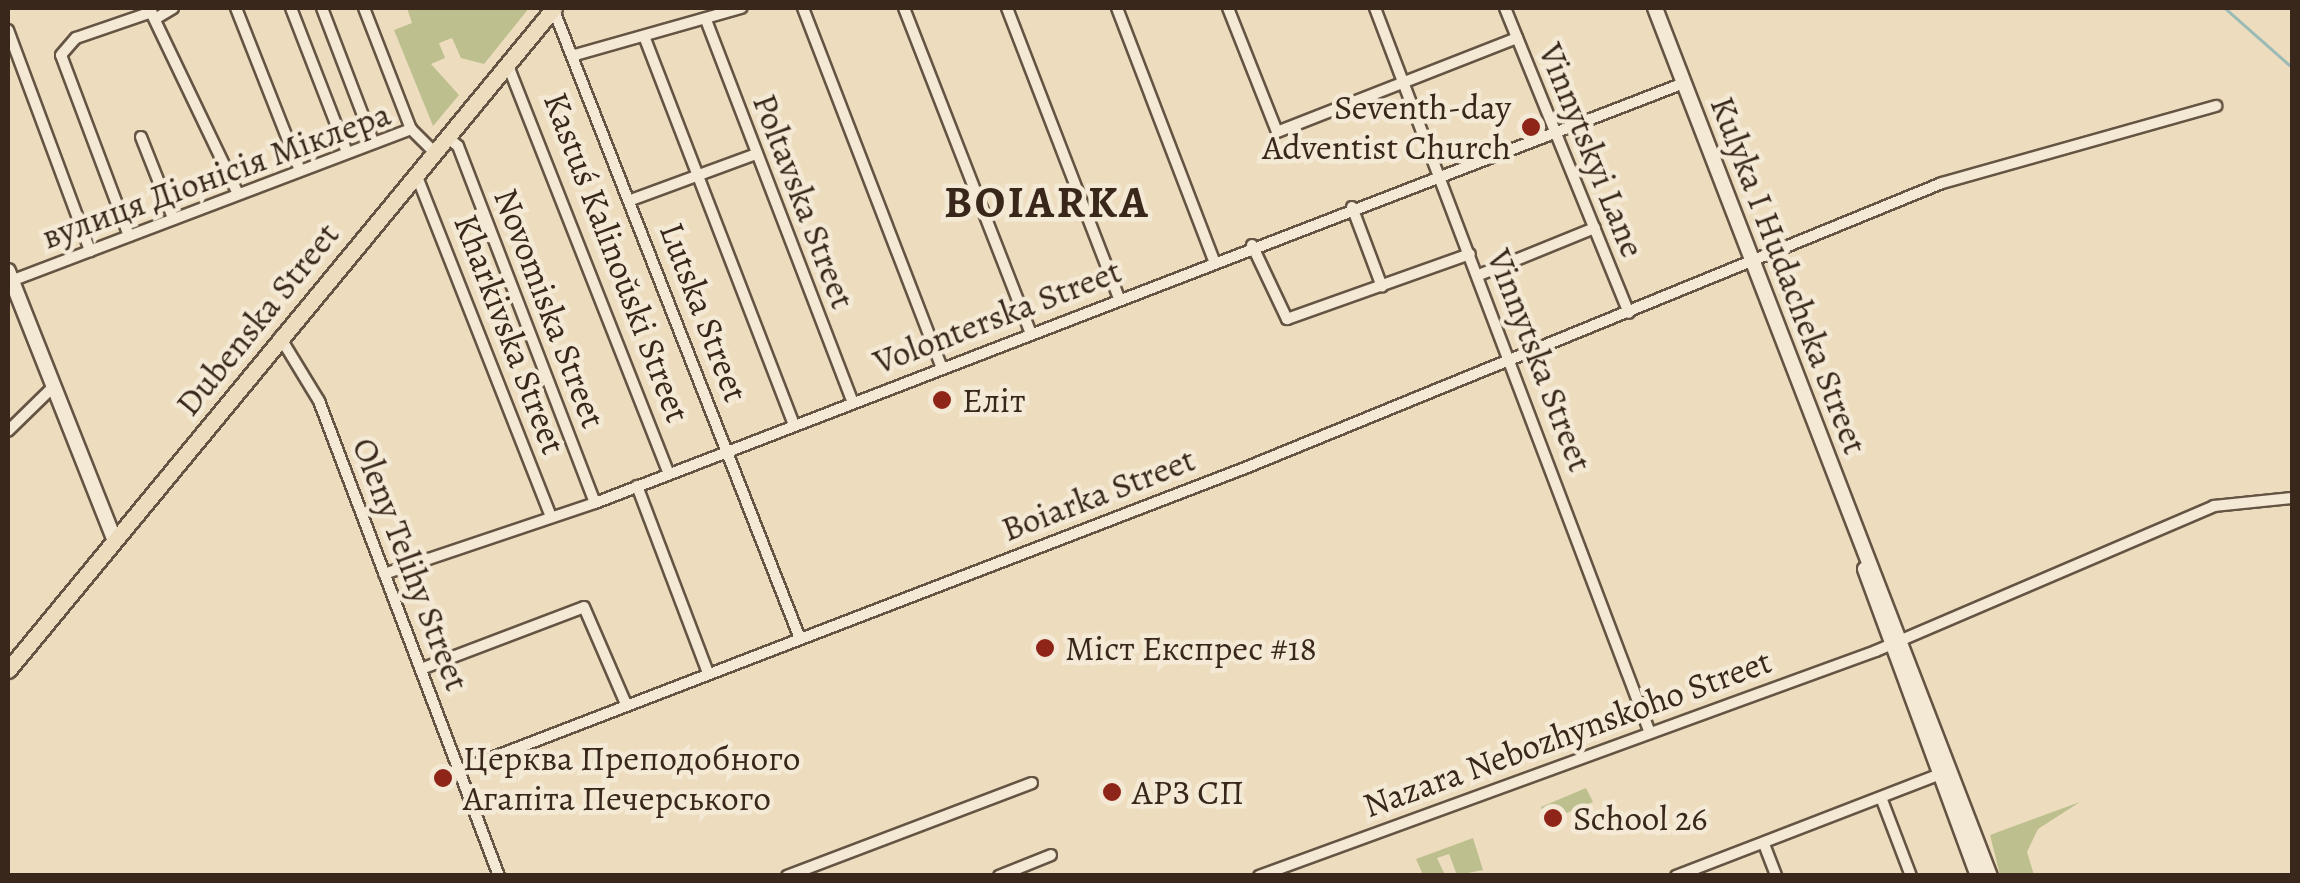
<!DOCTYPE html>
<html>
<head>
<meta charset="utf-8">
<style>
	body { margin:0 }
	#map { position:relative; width:2300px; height:883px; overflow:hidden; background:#edddbe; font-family:Alegreya,serif }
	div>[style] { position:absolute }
	.green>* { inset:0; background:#bdbf8e }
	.stream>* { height:2.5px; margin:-1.25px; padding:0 1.25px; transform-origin:1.25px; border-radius:1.25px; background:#9abbb6 }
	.roads { filter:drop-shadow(2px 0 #655443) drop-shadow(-2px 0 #655443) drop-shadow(0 2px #655443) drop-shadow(0 -2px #655443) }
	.minor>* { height:10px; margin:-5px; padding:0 5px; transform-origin:5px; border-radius:5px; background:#f3e9d5 }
	.secondary>* { height:14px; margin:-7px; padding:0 7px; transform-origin:7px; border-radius:7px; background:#f3e9d5 }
	.primary>* { height:15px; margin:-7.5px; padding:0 7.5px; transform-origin:7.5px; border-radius:7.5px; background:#edddbe }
	.dots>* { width:28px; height:28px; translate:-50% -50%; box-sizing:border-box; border:5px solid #f3e9d5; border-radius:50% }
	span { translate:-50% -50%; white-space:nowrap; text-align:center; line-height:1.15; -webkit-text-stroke:9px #f3e9d5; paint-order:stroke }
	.poi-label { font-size:35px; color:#38271a }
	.right { translate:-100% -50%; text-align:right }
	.left { translate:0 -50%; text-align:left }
	.street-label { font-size:35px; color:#38271a }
	.district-label { font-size:45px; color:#38271a; font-weight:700; letter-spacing:2.5px }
	.frame { position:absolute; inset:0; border:10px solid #38271a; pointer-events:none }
</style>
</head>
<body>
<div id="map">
	<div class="green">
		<i style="clip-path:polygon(407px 8px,529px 8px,484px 64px,461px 58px,452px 38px,439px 43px,445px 58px,431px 64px,459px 95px,433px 126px,394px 30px,412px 23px)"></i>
		<i style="clip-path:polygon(1586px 788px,1593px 802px,1547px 821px,1541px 807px)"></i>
		<i style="clip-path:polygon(2080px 802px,2038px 829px,2027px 852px,2034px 875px,2000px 875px,1990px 835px)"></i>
		<i style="clip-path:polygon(1473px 838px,1483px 870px,1457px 875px,1449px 854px,1437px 858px,1445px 875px,1423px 875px,1416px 859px)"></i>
	</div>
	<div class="stream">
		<i style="left:2225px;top:8px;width:89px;rotate:41.4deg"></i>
	</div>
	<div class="roads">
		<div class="minor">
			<i style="left:149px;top:8px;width:204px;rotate:64.4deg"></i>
			<i style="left:236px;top:8px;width:172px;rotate:68.5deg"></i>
			<i style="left:291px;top:8px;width:152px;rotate:68.8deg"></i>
			<i style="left:322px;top:8px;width:140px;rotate:69.1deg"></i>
			<i style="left:364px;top:8px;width:130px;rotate:68.8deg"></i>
			<i style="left:411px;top:129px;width:33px;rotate:45deg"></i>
			<i style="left:553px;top:8px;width:674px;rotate:68.61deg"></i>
			<i style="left:803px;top:8px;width:384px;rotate:68.9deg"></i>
			<i style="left:904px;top:8px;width:350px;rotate:68.7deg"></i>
			<i style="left:1007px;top:8px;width:311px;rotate:68.9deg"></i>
			<i style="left:1117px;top:8px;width:271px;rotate:69deg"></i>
			<i style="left:1228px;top:8px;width:133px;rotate:68.4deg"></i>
			<i style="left:1277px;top:132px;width:258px;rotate:-21.4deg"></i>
			<i style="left:1375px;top:8px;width:775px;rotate:69.23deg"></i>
			<i style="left:1505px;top:8px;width:329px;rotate:67.9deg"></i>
			<i style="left:155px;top:19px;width:21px;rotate:-31deg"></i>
			<i style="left:706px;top:20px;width:408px;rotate:69deg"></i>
			<i style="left:8px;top:30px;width:236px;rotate:69.6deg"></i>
			<i style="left:644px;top:36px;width:416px;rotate:68.9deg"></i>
			<i style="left:575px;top:55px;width:173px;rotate:-15.8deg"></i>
			<i style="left:507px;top:63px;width:442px;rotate:68.5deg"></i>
			<i style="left:141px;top:137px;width:87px;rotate:68.4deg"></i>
			<i style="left:447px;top:137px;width:14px;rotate:39deg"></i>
			<i style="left:458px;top:146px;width:382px;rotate:69deg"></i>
			<i style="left:416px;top:174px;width:368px;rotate:68.5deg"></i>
			<i style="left:631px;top:200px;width:133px;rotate:-20.2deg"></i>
			<i style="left:1352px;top:207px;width:85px;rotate:69.4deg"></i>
			<i style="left:129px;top:236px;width:193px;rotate:-110.6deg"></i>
			<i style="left:61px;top:55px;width:23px;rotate:-49deg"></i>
			<i style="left:76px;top:38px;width:80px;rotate:-18.9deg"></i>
			<i style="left:1252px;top:245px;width:82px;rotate:64.7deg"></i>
			<i style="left:1287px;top:319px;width:194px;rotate:-19.6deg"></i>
			<i style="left:1479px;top:275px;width:125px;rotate:-22.1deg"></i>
			<i style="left:11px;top:281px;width:428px;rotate:-20.8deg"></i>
			<i style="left:280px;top:337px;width:75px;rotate:58.6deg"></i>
			<i style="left:319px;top:401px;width:508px;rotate:69.25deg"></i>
			<i style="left:8px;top:431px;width:62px;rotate:-44.3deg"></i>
			<i style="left:637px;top:486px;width:200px;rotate:69.2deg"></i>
			<i style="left:384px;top:574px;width:223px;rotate:-18.6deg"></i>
			<i style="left:595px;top:503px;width:1167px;rotate:-21.09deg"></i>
			<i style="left:421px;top:669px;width:174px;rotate:-20.8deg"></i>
			<i style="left:584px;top:607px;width:106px;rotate:66.6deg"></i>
			<i style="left:460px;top:770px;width:841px;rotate:-21.04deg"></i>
			<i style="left:1245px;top:468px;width:753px;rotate:-22.24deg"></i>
			<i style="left:1942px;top:183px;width:285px;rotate:-15.7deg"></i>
			<i style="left:1882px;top:800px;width:81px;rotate:69.1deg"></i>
			<i style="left:1764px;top:844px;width:34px;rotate:69deg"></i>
			<i style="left:787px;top:876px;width:262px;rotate:-20.8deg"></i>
			<i style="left:999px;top:876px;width:56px;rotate:-22deg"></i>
			<i style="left:1259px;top:876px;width:657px;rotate:-20.04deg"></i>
			<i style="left:1876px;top:651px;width:368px;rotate:-23.2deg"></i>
			<i style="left:2214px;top:506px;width:78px;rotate:-5.9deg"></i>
			<i style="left:1676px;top:876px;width:284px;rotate:-21.1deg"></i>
		</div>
		<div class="secondary">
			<i style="left:1655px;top:8px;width:930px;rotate:68.9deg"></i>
			<i style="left:8px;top:271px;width:288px;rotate:68.4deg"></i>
			<i style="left:1865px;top:569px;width:327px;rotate:69.8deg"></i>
		</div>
		<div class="primary">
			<i style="left:8px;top:670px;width:858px;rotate:-50.49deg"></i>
		</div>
	</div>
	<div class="dots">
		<i style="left:1531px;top:127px;background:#8f2418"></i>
		<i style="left:942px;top:400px;background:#8f2418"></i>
		<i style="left:1045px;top:648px;background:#8f2418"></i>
		<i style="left:443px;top:778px;background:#8f2418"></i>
		<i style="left:1112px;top:792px;background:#8f2418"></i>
		<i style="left:1553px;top:818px;background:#8f2418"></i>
	</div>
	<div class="poi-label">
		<span class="right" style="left:1511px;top:127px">Seventh-day<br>Adventist Church</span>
		<span class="left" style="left:962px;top:400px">Еліт</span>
		<span class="left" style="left:1065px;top:648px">Міст Експрес #18</span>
		<span class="left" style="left:463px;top:778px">Церква Преподобного<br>Агапіта Печерського</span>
		<span class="left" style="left:1132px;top:792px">АРЗ СП</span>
		<span class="left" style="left:1573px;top:818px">School 26</span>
	</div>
	<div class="street-label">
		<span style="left:1592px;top:150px;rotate:68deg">Vinnytskyi Lane</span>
		<span style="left:216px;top:175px;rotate:-20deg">вулиця Діонісія Міклера</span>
		<span style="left:804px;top:201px;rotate:69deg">Poltavska Street</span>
		<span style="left:617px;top:257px;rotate:69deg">Kastuś Kalinoŭski Street</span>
		<span style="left:1789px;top:275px;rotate:69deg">Kulyka I Hudacheka Street</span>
		<span style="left:550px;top:308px;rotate:69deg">Novomiska Street</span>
		<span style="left:704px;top:312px;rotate:69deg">Lutska Street</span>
		<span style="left:997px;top:316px;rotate:-21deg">Volonterska Street</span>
		<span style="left:257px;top:319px;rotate:-51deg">Dubenska Street</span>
		<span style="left:510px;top:334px;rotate:69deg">Kharkivska Street</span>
		<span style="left:1540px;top:360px;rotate:69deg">Vinnytska Street</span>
		<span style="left:1098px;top:494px;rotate:-21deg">Boiarka Street</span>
		<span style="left:411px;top:564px;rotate:69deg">Oleny Telihy Street</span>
		<span style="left:1567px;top:733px;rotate:-20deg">Nazara Nebozhynskoho Street</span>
	</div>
	<div class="district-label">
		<span style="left:1047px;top:203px">BOIARKA</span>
	</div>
	<div class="frame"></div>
</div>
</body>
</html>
